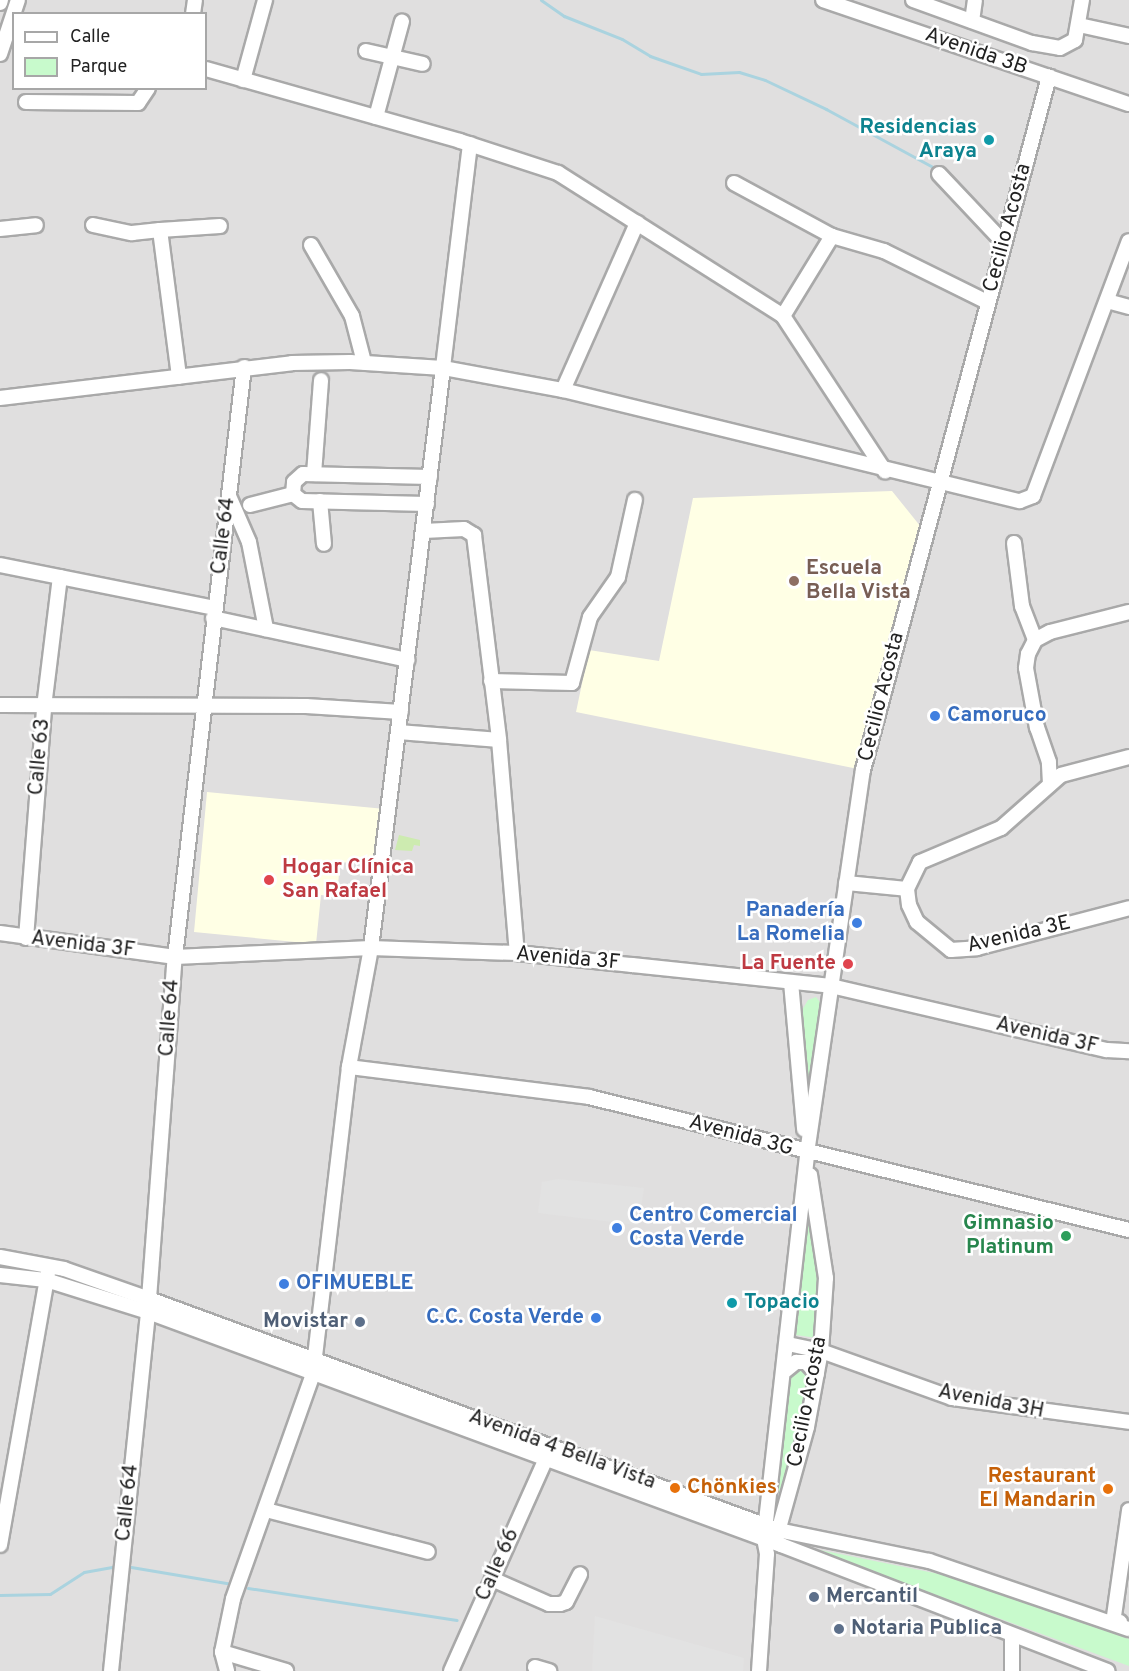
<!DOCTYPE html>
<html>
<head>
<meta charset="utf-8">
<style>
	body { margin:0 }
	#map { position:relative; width:1129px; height:1671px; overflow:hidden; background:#f2efe9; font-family:Overpass,sans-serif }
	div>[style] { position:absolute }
	.residential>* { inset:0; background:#e0dfdf }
	.education>* { inset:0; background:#ffffe5 }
	.grass>* { inset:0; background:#cdebb0 }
	.park>* { inset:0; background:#c8facc }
	.parking>* { inset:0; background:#e2e2e2 }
	.stream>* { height:3px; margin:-1.5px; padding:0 1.5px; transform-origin:1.5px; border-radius:1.5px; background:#aad3df }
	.roads { filter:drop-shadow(2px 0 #a9a9a9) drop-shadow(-2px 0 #a9a9a9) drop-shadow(0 2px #a9a9a9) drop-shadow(0 -2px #a9a9a9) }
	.minor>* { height:14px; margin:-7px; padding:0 7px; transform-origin:7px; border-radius:7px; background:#fff }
	.dots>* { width:16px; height:16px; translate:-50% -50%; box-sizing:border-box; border:3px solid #fff; border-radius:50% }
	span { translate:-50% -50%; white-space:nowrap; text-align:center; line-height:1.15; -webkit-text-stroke:5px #fff; paint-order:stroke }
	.street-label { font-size:21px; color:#222 }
	.culture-label { font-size:21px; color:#0d838f; font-weight:700 }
	.right { translate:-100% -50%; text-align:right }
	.left { translate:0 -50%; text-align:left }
	.education-label { font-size:21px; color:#785e54; font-weight:700 }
	.shop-label { font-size:21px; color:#366cbe; font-weight:700 }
	.health-label { font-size:21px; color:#be3a42; font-weight:700 }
	.leisure-label { font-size:21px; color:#27864d; font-weight:700 }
	.service-label { font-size:21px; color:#4e5e75; font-weight:700 }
	.food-label { font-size:21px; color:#c56008; font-weight:700 }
	.legend { position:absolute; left:12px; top:12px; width:195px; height:78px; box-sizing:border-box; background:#fff; border:2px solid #a7a7a7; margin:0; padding:8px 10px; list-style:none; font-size:18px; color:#222 }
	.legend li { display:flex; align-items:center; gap:12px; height:30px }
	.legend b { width:30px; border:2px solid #a7a7a7 }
</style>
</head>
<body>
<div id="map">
	<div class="residential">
		<i style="clip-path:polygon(evenodd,0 0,1129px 0,1129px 1671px,0 1671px,0 0,14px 14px,206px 14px,206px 88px,14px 88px,14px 14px)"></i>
	</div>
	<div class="education">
		<i style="clip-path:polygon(892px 491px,925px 532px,863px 770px,576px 712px,589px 650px,659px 661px,693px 498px)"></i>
		<i style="clip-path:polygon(207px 792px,385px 809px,379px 865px,340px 862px,337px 897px,321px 895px,316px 944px,194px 932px)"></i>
	</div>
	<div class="grass">
		<i style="clip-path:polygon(399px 835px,420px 840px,420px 846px,414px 845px,412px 851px,395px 850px)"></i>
	</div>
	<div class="park">
		<i style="clip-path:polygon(816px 997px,824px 1007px,809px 1112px,801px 1012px,808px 1000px)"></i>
		<i style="clip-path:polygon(809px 1201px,822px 1278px,817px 1338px,796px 1335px)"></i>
		<i style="clip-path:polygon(798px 1365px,813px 1375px,779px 1506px,779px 1473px,789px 1374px)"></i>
		<i style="clip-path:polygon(805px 1547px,954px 1577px,1121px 1636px,1129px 1639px,1129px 1666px)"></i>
	</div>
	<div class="parking">
		<i style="clip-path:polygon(558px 1179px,644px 1188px,638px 1225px,538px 1213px,542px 1182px)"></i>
		<i style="clip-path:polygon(595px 1616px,744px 1658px,743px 1671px,592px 1671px)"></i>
	</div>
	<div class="stream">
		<i style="left:541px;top:0;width:28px;rotate:35deg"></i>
		<i style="left:564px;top:16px;width:62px;rotate:21.6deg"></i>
		<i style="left:622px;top:39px;width:33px;rotate:31deg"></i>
		<i style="left:650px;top:56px;width:54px;rotate:19.4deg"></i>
		<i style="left:701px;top:74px;width:38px;rotate:-3deg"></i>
		<i style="left:739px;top:72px;width:27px;rotate:17deg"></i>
		<i style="left:765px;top:80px;width:68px;rotate:25.4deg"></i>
		<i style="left:826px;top:109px;width:122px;rotate:28.5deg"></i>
		<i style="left:131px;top:1567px;width:101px;rotate:9.6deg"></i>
		<i style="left:248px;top:1588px;width:211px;rotate:8.7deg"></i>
		<i style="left:0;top:1595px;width:50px;rotate:-1.1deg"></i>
		<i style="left:50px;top:1594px;width:40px;rotate:-32.9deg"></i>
		<i style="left:84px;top:1572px;width:34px;rotate:-10deg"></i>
	</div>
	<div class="roads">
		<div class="minor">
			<i style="left:823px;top:0;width:323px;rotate:18.8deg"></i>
			<i style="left:913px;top:0;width:127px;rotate:19.9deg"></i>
			<i style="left:1032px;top:43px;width:28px;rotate:10deg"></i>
			<i style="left:1060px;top:48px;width:17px;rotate:-28deg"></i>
			<i style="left:1075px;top:40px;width:41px;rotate:-80.1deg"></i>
			<i style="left:0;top:3px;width:3px;rotate:-72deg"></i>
			<i style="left:193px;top:14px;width:14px;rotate:-82deg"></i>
			<i style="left:972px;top:21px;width:21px;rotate:-82deg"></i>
			<i style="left:1079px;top:25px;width:51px;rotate:12.4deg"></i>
			<i style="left:366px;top:51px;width:58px;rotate:12.8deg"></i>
			<i style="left:0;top:54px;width:57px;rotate:-71.6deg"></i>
			<i style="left:206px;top:69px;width:264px;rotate:15.8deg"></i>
			<i style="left:460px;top:141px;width:103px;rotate:18.1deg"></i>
			<i style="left:558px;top:173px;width:267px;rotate:32.4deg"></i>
			<i style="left:783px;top:316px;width:186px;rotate:56.7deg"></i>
			<i style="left:243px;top:80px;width:83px;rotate:-74.6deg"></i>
			<i style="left:26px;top:102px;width:112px;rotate:0.5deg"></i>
			<i style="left:138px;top:103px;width:18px;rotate:-56deg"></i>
			<i style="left:376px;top:117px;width:99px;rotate:-74.8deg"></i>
			<i style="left:470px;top:144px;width:226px;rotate:96.9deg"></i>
			<i style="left:443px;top:368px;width:122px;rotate:10.4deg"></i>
			<i style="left:563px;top:390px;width:470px;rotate:13.7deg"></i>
			<i style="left:1020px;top:501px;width:14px;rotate:-21deg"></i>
			<i style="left:1033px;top:496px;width:272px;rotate:-69.4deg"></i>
			<i style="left:939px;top:174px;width:95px;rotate:46.7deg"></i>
			<i style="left:734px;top:183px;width:111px;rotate:28.4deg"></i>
			<i style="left:832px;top:236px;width:54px;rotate:16.1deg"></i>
			<i style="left:884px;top:251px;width:115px;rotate:26.3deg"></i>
			<i style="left:93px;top:225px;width:40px;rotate:12deg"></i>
			<i style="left:132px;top:233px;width:28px;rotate:-6deg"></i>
			<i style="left:160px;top:230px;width:148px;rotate:82.6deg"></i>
			<i style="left:0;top:229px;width:36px;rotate:-6deg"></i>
			<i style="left:160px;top:230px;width:60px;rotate:-3.8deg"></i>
			<i style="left:311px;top:245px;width:82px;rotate:60deg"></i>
			<i style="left:352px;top:316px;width:48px;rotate:75.4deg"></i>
			<i style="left:1107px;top:301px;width:23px;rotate:15deg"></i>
			<i style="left:783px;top:316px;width:94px;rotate:-58.5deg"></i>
			<i style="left:563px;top:390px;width:183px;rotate:-66.1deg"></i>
			<i style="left:0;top:398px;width:294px;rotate:-6.8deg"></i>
			<i style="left:292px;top:363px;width:58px;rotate:-1deg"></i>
			<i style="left:350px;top:362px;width:93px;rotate:3.7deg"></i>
			<i style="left:443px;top:368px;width:584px;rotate:97.08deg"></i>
			<i style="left:371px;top:948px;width:121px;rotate:100.5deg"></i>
			<i style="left:349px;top:1067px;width:309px;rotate:96.7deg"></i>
			<i style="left:313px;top:1374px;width:239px;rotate:109.6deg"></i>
			<i style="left:233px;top:1599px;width:54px;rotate:101.7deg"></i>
			<i style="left:222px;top:1652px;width:20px;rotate:75deg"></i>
			<i style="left:314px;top:474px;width:94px;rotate:-85.7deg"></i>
			<i style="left:229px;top:496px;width:50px;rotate:66.5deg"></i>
			<i style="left:249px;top:542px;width:89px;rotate:78.9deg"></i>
			<i style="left:320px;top:501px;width:43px;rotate:84.7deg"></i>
			<i style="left:427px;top:504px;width:125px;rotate:-178.6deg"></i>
			<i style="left:302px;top:501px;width:11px;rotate:-142deg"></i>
			<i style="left:293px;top:494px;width:12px;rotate:-85deg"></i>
			<i style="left:294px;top:482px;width:12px;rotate:-42deg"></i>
			<i style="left:303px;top:474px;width:127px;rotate:1.4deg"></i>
			<i style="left:250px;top:505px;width:44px;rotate:-14.3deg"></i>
			<i style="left:424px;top:531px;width:40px;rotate:-2.9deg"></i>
			<i style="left:464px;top:529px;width:12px;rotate:31deg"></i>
			<i style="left:474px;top:535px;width:207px;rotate:83deg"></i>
			<i style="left:499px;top:740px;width:214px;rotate:85.2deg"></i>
			<i style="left:1014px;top:543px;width:64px;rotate:82.8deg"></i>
			<i style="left:1022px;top:606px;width:36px;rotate:69deg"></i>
			<i style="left:0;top:565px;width:219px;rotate:11.3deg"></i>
			<i style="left:213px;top:618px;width:199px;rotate:12.2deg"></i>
			<i style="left:491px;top:681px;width:81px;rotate:1.4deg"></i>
			<i style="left:572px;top:683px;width:68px;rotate:-74.7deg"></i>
			<i style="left:590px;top:617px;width:49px;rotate:-55deg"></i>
			<i style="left:618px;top:577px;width:79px;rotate:-77.6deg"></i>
			<i style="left:0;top:705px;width:306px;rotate:0.2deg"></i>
			<i style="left:306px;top:706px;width:95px;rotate:3.6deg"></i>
			<i style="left:399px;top:732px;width:100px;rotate:4.6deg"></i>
			<i style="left:1129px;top:757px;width:70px;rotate:165.2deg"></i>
			<i style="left:1061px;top:775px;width:80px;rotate:138.5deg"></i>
			<i style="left:1001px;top:828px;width:88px;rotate:157.2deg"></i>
			<i style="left:920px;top:862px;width:30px;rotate:116deg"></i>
			<i style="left:907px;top:889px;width:16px;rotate:83deg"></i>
			<i style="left:909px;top:905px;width:19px;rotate:65deg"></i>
			<i style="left:917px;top:922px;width:44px;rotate:39.5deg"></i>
			<i style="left:951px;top:950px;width:26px;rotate:-4deg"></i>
			<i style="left:977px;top:948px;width:157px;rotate:-14.7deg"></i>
			<i style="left:1050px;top:784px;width:22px;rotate:-93deg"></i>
			<i style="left:1049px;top:762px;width:36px;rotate:-109deg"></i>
			<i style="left:1037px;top:728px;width:61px;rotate:-100.4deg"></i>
			<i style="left:1026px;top:668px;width:14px;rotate:-82deg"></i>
			<i style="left:1028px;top:654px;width:16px;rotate:-63deg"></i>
			<i style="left:1035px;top:640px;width:17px;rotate:-28deg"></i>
			<i style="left:1050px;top:632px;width:81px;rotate:-14.2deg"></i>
			<i style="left:846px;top:883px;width:61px;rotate:5.6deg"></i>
			<i style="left:0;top:933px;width:177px;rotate:7.8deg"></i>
			<i style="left:175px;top:957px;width:196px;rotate:-2.6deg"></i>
			<i style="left:371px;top:948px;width:146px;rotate:2deg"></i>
			<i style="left:517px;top:953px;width:116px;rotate:6deg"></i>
			<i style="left:632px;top:965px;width:200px;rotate:6deg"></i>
			<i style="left:831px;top:986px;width:283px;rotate:13.1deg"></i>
			<i style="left:1107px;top:1050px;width:22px;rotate:3deg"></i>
			<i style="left:26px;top:938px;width:232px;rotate:-85.5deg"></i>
			<i style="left:44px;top:707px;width:131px;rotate:-83deg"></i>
			<i style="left:791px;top:982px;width:148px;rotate:84.9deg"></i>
			<i style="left:349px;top:1067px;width:242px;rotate:7.1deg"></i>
			<i style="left:589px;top:1097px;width:556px;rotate:13.84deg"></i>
			<i style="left:0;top:1257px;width:65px;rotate:10.6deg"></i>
			<i style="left:64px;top:1269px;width:90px;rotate:19.4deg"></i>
			<i style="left:149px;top:1299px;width:670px;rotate:20.17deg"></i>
			<i style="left:778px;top:1530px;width:154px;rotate:11.6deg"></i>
			<i style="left:929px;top:1561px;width:211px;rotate:18.8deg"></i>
			<i style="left:0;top:1275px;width:46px;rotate:6.2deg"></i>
			<i style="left:46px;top:1280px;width:107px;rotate:17.4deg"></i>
			<i style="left:148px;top:1312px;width:675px;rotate:20.21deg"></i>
			<i style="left:781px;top:1545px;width:350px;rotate:21.1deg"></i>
			<i style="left:788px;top:1344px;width:34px;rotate:12deg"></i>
			<i style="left:821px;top:1351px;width:139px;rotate:19.7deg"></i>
			<i style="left:952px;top:1398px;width:179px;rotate:7.7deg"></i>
			<i style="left:786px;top:1370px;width:13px;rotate:-39deg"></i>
			<i style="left:796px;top:1362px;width:10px"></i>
			<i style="left:806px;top:1362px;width:16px;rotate:47deg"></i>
			<i style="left:266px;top:1510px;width:167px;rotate:14.5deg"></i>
			<i style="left:776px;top:1539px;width:116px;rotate:-74.5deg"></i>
			<i style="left:807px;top:1427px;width:77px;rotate:-79.6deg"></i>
			<i style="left:821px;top:1351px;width:73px;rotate:-86.1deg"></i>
			<i style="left:826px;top:1278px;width:104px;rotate:-98.8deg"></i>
			<i style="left:0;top:1545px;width:277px;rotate:-80deg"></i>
			<i style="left:492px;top:1579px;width:62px;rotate:23.7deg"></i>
			<i style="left:549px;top:1604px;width:11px"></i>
			<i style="left:560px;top:1604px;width:6px;rotate:-18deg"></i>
			<i style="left:566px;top:1602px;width:31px;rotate:-63deg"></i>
			<i style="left:1120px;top:1622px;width:7px;rotate:172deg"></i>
			<i style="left:1113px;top:1623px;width:114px;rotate:-81.9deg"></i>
			<i style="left:222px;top:1652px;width:67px;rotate:16.5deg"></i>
			<i style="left:535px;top:1667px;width:15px;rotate:16deg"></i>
			<i style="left:111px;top:1671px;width:361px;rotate:-84.1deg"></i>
			<i style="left:148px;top:1312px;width:356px;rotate:-85.7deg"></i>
			<i style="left:175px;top:957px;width:594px;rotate:-83.33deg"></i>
			<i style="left:451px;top:1671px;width:232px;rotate:-65.9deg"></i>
			<i style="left:759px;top:1671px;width:117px;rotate:-86.1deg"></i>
			<i style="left:767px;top:1554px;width:15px;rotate:-101deg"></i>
			<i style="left:764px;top:1539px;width:388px;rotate:-83.6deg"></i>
			<i style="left:807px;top:1153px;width:387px;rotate:-81.7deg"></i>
			<i style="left:863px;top:770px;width:718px;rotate:-74.98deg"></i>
			<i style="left:1012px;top:1671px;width:35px;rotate:-90deg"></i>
		</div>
	</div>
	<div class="dots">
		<i style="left:989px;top:140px;background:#0f9aa8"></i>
		<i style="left:794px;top:581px;background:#8d6e63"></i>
		<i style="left:935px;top:716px;background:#3f7fe0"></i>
		<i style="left:269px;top:880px;background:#e0444e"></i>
		<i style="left:857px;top:923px;background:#3f7fe0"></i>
		<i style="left:848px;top:964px;background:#e0444e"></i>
		<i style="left:617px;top:1228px;background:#3f7fe0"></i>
		<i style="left:1066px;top:1236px;background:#2e9e5b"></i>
		<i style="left:284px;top:1284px;background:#3f7fe0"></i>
		<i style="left:732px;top:1303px;background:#0f9aa8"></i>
		<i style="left:596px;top:1318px;background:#3f7fe0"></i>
		<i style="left:360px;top:1322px;background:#5c6f8a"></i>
		<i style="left:675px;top:1488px;background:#e8710a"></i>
		<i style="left:1108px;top:1489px;background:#e8710a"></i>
		<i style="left:814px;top:1597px;background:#5c6f8a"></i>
		<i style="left:839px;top:1629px;background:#5c6f8a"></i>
	</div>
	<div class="street-label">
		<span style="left:976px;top:52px;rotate:19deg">Avenida 3B</span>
		<span style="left:1008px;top:228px;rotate:-75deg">Cecilio Acosta</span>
		<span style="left:224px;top:536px;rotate:-83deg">Calle 64</span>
		<span style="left:882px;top:697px;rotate:-76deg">Cecilio Acosta</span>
		<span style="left:40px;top:757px;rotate:-85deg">Calle 63</span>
		<span style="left:1019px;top:935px;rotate:-13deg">Avenida 3E</span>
		<span style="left:83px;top:945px;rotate:7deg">Avenida 3F</span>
		<span style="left:568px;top:959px;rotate:5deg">Avenida 3F</span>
		<span style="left:170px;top:1018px;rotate:-86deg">Calle 64</span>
		<span style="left:1047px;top:1036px;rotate:13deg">Avenida 3F</span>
		<span style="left:741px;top:1136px;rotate:15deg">Avenida 3G</span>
		<span style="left:808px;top:1402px;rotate:-79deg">Cecilio Acosta</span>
		<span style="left:991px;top:1402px;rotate:11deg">Avenida 3H</span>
		<span style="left:562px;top:1450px;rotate:20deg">Avenida 4 Bella Vista</span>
		<span style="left:128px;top:1503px;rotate:-84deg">Calle 64</span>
		<span style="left:498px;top:1565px;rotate:-66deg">Calle 66</span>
	</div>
	<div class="culture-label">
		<span class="right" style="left:977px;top:140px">Residencias<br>Araya</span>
		<span class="left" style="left:744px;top:1303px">Topacio</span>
	</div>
	<div class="education-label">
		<span class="left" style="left:806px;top:581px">Escuela<br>Bella Vista</span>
	</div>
	<div class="shop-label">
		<span class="left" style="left:947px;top:716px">Camoruco</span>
		<span class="right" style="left:845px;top:923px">Panadería<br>La Romelia</span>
		<span class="left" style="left:629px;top:1228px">Centro Comercial<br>Costa Verde</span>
		<span class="left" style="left:296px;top:1284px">OFIMUEBLE</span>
		<span class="right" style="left:584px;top:1318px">C.C. Costa Verde</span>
	</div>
	<div class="health-label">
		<span class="left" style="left:282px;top:880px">Hogar Clínica<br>San Rafael</span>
		<span class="right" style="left:836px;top:964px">La Fuente</span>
	</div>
	<div class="leisure-label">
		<span class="right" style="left:1054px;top:1236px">Gimnasio<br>Platinum</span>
	</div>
	<div class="service-label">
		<span class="right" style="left:348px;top:1322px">Movistar</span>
		<span class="left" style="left:826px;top:1597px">Mercantil</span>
		<span class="left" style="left:851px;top:1629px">Notaria Publica</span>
	</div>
	<div class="food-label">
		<span class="right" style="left:1096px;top:1489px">Restaurant<br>El Mandarin</span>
		<span class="left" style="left:687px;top:1488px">Chönkies</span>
	</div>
	<ul class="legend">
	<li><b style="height:8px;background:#fff"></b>Calle</li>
	<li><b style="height:16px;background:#c8facc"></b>Parque</li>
	</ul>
</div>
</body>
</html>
